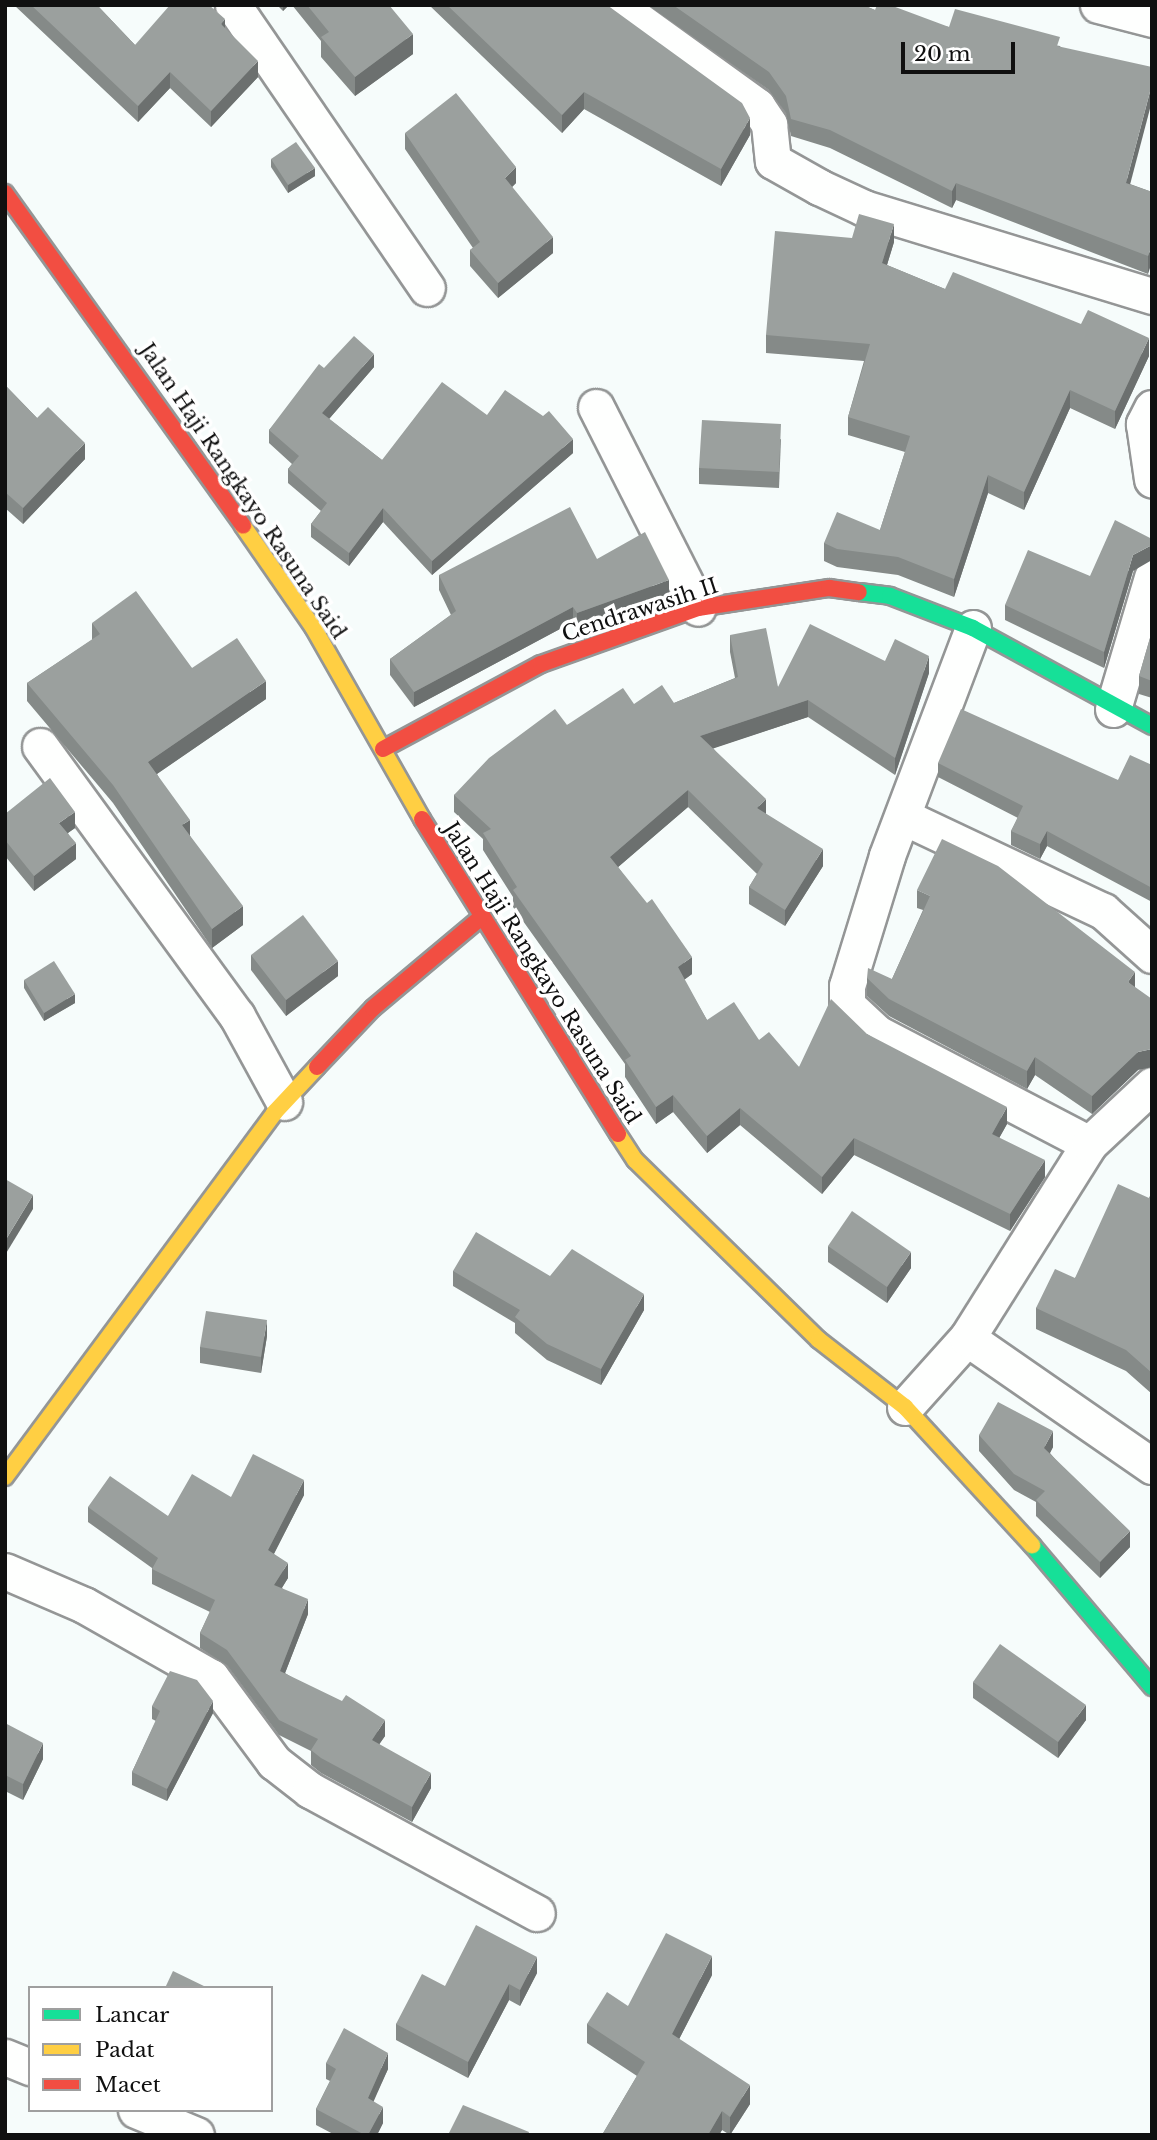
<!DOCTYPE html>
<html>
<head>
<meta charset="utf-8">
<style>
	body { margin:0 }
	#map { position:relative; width:1157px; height:2140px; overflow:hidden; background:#f6fcfb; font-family:"Libre Baskerville",serif }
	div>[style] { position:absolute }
	.roads { filter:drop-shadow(2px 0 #949696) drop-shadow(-2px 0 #949696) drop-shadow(0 2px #949696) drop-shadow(0 -2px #949696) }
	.street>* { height:35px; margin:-17.5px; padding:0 17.5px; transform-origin:17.5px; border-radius:17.5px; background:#fefffe }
	.fast>* { height:16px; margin:-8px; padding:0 8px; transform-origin:8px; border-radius:8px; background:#16e098 }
	.slow>* { height:16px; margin:-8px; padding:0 8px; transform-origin:8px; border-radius:8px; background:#ffcf43 }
	.jam>* { height:16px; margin:-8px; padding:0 8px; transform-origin:8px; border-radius:8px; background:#f24e42 }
	.wall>* { inset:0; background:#858a88 }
	.shaded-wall>* { inset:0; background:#6c706f }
	.building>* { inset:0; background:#9ba09e }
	span { translate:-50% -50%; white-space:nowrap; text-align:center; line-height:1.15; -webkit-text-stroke:7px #fff; paint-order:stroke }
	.street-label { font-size:21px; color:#101010 }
	.frame { position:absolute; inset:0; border:7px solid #101010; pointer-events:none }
	.legend { position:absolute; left:28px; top:1986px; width:245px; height:126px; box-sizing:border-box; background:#fff; border:2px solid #9f9f9f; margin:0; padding:9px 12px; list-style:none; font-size:21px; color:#101010 }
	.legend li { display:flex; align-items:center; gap:14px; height:35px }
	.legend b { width:35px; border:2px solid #9f9f9f }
	.scale { position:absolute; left:901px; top:42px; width:114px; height:32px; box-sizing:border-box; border:4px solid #101010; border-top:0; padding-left:9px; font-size:21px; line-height:24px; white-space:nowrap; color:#101010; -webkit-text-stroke:5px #fff; paint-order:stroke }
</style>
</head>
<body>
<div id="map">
	<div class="roads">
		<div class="street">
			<i style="left:233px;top:5px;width:343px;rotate:55.6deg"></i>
			<i style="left:617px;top:5px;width:173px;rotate:35.8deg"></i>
			<i style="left:757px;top:106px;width:22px;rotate:56deg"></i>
			<i style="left:769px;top:124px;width:37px;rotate:84deg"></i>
			<i style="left:773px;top:161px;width:53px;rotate:29.5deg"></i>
			<i style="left:819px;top:187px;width:50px;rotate:25deg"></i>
			<i style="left:864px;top:208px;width:301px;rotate:17deg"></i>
			<i style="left:1098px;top:5px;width:56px;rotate:14.5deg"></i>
			<i style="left:596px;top:407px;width:225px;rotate:63.1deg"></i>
			<i style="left:1152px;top:408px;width:18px;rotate:117deg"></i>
			<i style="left:1144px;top:424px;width:56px;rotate:81.7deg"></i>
			<i style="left:973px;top:628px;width:244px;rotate:110.7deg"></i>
			<i style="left:887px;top:856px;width:136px;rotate:107.1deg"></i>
			<i style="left:847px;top:986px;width:19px;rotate:90deg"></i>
			<i style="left:847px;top:1005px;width:41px;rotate:43deg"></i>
			<i style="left:877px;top:1033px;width:239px;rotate:27.6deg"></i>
			<i style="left:1113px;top:709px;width:138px;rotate:-73.5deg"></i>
			<i style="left:40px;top:746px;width:334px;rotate:53.9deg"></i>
			<i style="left:237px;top:1016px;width:98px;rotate:61.3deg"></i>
			<i style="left:906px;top:818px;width:218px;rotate:25.3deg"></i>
			<i style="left:1103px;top:911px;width:66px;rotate:41.9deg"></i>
			<i style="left:967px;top:1338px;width:225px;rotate:34.7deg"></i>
			<i style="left:905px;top:1407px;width:93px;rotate:-48.1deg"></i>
			<i style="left:967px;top:1338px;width:229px;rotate:-57.8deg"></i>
			<i style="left:1089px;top:1144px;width:86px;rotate:-43.1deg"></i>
			<i style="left:5px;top:1571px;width:86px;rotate:23.3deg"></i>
			<i style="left:84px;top:1605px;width:146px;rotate:29.6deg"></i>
			<i style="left:211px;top:1677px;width:106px;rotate:53.5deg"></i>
			<i style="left:274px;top:1762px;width:46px;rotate:37.9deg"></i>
			<i style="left:310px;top:1790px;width:258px;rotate:28.5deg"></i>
			<i style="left:5px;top:2057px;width:27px;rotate:22deg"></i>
			<i style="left:136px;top:2110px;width:65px;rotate:22.6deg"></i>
		</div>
		<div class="fast">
			<i style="left:859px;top:592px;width:31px;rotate:7deg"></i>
			<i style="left:890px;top:596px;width:89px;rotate:21.1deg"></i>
			<i style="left:973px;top:628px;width:204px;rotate:28.7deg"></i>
			<i style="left:1032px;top:1545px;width:186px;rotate:49.8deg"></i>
		</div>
		<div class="slow">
			<i style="left:243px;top:526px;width:123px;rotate:55.3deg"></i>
			<i style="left:313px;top:627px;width:221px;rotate:60.4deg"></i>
			<i style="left:618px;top:1134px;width:31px;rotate:57deg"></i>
			<i style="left:635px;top:1160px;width:257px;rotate:44.4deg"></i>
			<i style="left:819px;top:1340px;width:109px;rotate:37.9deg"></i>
			<i style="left:905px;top:1407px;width:188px;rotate:47.4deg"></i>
			<i style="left:5px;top:1477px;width:453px;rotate:-53.5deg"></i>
			<i style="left:274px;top:1113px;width:63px;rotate:-46.9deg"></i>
		</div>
		<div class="jam">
			<i style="left:5px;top:193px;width:409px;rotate:54.4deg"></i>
			<i style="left:383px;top:749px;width:179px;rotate:-28.3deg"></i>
			<i style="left:541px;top:664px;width:167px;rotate:-19.6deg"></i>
			<i style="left:698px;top:608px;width:133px;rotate:-8.7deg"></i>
			<i style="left:829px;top:588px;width:30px;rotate:8deg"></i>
			<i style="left:422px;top:819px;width:371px;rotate:58.1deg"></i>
			<i style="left:317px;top:1067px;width:81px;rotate:-46.5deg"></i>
			<i style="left:373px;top:1008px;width:138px;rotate:-40deg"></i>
		</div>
	</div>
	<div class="wall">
		<i style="clip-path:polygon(14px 5px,97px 5px,135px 45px,225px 29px,258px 77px,211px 127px,170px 88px,138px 122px)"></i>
		<i style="clip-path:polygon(277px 5px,289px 5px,283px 11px)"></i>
		<i style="clip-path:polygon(292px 5px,389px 5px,413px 54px,355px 96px,321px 57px,321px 41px)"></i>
		<i style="clip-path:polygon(429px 5px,607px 5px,750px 135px,721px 186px,584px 109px,562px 133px)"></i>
		<i style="clip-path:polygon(648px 5px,863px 5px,875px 10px,949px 27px,1060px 46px,1130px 184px,1152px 192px,1148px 274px,956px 200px,952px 208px,830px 148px,791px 136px,786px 113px,769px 90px)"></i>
		<i style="clip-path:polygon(405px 133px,516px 183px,512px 187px,553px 253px,498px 298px,470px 266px,470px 250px,473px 248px,405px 149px)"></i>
		<i style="clip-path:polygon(271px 159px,315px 176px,288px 193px,271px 167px)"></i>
		<i style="clip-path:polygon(852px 238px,894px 242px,887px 265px,945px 289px,1149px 356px,1115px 429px,1070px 408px,1024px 510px,988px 493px,954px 597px,898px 575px,837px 567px,824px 561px,824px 543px,880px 530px,905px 452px,848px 435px,848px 417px,864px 361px,766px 353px,766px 335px)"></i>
		<i style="clip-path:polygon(374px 367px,329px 419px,382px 460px,487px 415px,573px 453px,432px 575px,383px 522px,349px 566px,311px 537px,311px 524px,321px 511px,288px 483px,288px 469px,292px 464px,269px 443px,269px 430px,324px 368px)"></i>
		<i style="clip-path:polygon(5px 385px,37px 418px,85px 459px,23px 524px,5px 508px)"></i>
		<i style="clip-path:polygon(781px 439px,779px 488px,699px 484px,699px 468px)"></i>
		<i style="clip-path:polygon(597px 559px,669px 595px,577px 628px,573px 622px,414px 707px,390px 675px,390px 659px,451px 615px,439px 590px,439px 575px)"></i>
		<i style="clip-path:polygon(1133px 571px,1104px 668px,1005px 620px,1005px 605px,1090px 576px)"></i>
		<i style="clip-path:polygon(92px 623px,192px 668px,266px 699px,157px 774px,190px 836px,243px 925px,212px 948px,113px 803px,27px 701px,27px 683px,92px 640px)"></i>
		<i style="clip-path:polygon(1152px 631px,1152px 698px,1139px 694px,1139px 676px)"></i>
		<i style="clip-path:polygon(730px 635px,778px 687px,885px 661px,929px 673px,895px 775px,808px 717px,713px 748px,766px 814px,823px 866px,785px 926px,749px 904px,749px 887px,757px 874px,688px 807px,618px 867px,692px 974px,684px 980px,707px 1020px,759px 1040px,799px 1067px,867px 1034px,1007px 1124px,999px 1138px,1045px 1177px,1010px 1231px,854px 1155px,822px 1194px,740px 1125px,707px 1153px,673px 1112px,656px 1124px,625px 1077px,625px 1064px,513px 907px,513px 897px,483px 850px,483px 839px,454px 812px,454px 795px,567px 725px,634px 704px,674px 703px,735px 678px,730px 652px)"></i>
		<i style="clip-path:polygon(938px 763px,1118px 780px,1152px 765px,1152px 902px,1047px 846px,1040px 859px,1011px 845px,1011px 831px,1018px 818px,938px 777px)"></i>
		<i style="clip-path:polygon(5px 814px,75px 828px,68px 833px,76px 859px,34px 891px,5px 856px)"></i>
		<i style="clip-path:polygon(917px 890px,1135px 988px,1138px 1070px,1092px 1114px,1035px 1075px,1027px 1089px,889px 1016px,867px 996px,867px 978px,892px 979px,923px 910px,917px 908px)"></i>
		<i style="clip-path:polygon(251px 955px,338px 976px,286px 1016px,251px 970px)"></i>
		<i style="clip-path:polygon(24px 980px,75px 1003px,44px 1021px,24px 988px)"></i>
		<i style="clip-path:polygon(1152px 1192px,1152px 1394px,1126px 1371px,1036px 1329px,1036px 1308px,1075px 1278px,1149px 1198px)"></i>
		<i style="clip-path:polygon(828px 1246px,911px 1268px,887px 1303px,828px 1262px)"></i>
		<i style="clip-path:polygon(453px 1271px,550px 1276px,644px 1310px,601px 1385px,547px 1360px,515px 1333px,515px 1323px,453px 1286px)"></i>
		<i style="clip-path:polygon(267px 1336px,261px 1373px,200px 1363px,200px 1347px)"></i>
		<i style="clip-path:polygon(979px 1435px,1053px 1447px,1050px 1453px,1130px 1547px,1100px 1578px,1036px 1516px,1036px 1502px,1014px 1490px,979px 1451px)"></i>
		<i style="clip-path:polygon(304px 1495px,274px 1554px,288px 1578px,282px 1588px,308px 1614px,285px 1673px,385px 1736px,379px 1744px,431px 1788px,412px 1822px,321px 1773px,311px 1765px,311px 1751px,279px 1735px,227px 1665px,200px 1648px,200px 1633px,210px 1612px,152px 1584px,152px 1568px,88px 1522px,88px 1507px,168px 1516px,231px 1497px)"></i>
		<i style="clip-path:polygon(973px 1682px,1086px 1720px,1058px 1758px,973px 1698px)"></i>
		<i style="clip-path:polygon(152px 1706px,213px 1713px,167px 1801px,132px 1785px,132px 1772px,156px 1721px,152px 1719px)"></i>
		<i style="clip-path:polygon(5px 1723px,43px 1759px,23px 1800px,5px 1791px)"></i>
		<i style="clip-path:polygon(537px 1973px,520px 2006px,509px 2000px,468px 2078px,396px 2040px,396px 2024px,445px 1986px)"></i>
		<i style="clip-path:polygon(712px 1975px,679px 2039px,750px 2104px,730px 2135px,722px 2130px,719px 2135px,602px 2135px,637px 2076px,587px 2043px,587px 2024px,628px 2006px)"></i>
		<i style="clip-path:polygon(326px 2063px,388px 2069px,373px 2101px,383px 2123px,377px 2135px,335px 2135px,316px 2125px,316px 2109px,330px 2081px,326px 2079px)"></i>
	</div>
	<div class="shaded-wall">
		<i style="clip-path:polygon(283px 5px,289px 5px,283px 11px)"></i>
		<i style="clip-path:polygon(225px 19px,225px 35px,221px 24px)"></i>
		<i style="clip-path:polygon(413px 34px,413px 54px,355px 96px,355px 77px)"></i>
		<i style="clip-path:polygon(258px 61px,258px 77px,211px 127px,211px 111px)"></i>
		<i style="clip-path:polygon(170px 72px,170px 88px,138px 122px,138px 106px)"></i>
		<i style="clip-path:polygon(1152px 84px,1152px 101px,1126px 200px,1126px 183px)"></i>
		<i style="clip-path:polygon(584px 92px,584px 109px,562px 133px,562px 115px)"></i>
		<i style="clip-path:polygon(750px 118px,750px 135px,721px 186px,721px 169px)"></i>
		<i style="clip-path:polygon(516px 167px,516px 183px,505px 194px,505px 178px)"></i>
		<i style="clip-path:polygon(315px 168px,315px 176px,288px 193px,288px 185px)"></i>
		<i style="clip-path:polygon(956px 183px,956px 200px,952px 208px,952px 191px)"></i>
		<i style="clip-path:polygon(894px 224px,894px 242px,882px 281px,882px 263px)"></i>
		<i style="clip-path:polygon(553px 237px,553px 253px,498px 298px,498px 283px)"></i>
		<i style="clip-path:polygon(1152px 245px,1152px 262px,1148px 274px,1148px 256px)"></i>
		<i style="clip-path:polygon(1149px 338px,1149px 356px,1115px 429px,1115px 411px)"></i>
		<i style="clip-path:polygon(374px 354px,374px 367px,322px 427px,322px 413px)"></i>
		<i style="clip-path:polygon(1070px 390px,1070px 408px,1024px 510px,1024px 492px)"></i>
		<i style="clip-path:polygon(573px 439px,573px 453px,432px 575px,432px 561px)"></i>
		<i style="clip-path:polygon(85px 443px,85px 459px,23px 524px,23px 508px)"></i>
		<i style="clip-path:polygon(988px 475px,988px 493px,954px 597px,954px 579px)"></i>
		<i style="clip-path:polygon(383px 508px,383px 522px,349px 566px,349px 553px)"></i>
		<i style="clip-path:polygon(1152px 545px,1152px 560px,1133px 571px,1104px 668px,1104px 652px,1133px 555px)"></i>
		<i style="clip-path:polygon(669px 580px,669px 595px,577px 628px,577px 613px)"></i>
		<i style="clip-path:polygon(573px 607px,573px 622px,414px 707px,414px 692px)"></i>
		<i style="clip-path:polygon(929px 656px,929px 673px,895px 775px,895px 758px)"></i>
		<i style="clip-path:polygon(266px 681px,266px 699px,148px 780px,148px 762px)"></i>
		<i style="clip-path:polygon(808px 700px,808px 717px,700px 753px,700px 736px)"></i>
		<i style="clip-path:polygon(688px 790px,688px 807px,610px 874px,610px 857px)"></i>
		<i style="clip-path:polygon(766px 799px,766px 816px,757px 808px)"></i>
		<i style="clip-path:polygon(75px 812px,75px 828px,59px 839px,59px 823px)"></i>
		<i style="clip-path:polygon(190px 820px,190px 838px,182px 825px)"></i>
		<i style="clip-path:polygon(1047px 831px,1047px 846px,1040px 859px,1040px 844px)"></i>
		<i style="clip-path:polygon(76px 843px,76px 859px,34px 891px,34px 876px)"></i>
		<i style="clip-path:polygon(823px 849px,823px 866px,785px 926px,785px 910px)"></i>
		<i style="clip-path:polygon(243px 906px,243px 925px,212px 948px,212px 929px)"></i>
		<i style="clip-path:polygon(692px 957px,692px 974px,678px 984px,678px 967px)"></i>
		<i style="clip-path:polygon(338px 961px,338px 976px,286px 1016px,286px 1000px)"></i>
		<i style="clip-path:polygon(1135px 972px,1135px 990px,1128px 982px)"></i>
		<i style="clip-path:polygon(75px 994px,75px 1003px,44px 1021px,44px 1013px)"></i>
		<i style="clip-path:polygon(1152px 1049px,1152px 1067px,1138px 1070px,1092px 1114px,1092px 1096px,1138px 1052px)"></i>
		<i style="clip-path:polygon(1035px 1057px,1035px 1075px,1027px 1089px,1027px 1071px)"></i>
		<i style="clip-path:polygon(673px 1095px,673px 1112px,656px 1124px,656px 1107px)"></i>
		<i style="clip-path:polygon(1007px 1107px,1007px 1124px,992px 1151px,992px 1134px)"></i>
		<i style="clip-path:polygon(740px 1108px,740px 1125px,707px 1153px,707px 1136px)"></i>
		<i style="clip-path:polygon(854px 1138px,854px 1155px,822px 1194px,822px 1177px)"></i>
		<i style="clip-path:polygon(1045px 1160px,1045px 1177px,1010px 1231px,1010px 1214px)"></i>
		<i style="clip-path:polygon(33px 1195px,33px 1209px,5px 1255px,5px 1241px)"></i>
		<i style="clip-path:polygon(911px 1252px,911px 1268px,887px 1303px,887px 1287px)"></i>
		<i style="clip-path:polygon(644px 1294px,644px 1310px,601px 1385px,601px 1369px)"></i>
		<i style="clip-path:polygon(267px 1320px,267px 1336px,261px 1373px,261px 1357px)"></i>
		<i style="clip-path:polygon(1053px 1431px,1053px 1447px,1044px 1464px,1044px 1448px)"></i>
		<i style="clip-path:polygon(304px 1480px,304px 1495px,268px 1565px,268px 1550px)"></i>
		<i style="clip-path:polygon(1130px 1531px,1130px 1547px,1100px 1578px,1100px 1562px)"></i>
		<i style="clip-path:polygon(288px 1563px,288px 1578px,274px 1600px,274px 1585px)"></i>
		<i style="clip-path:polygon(308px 1599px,308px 1614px,280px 1686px,280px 1671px)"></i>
		<i style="clip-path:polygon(213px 1701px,213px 1713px,167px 1801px,167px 1789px)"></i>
		<i style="clip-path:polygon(1086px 1705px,1086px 1720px,1058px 1758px,1058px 1742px)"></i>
		<i style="clip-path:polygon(385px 1720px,385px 1736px,372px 1755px,372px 1740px)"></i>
		<i style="clip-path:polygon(43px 1743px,43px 1759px,23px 1800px,23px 1784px)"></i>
		<i style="clip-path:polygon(431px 1773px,431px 1788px,412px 1822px,412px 1807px)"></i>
		<i style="clip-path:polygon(712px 1956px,712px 1975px,672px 2053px,672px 2034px)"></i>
		<i style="clip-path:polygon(537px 1957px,537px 1973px,520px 2006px,520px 1990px)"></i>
		<i style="clip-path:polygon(509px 1984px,509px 2000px,468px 2078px,468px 2062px)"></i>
		<i style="clip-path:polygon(388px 2053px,388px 2069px,368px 2114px,368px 2098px)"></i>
		<i style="clip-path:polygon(750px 2085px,750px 2104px,730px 2135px,730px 2117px)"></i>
		<i style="clip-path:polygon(383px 2107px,383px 2123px,377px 2135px,368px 2135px)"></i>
		<i style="clip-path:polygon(722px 2111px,722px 2130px,719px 2135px,708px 2135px)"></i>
	</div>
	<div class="building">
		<i style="clip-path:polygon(31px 5px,97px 5px,135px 45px,170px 5px,209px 5px,225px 19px,221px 24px,258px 61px,211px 111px,170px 72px,138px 106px)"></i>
		<i style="clip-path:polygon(307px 5px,389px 5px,413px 34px,355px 77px,321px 37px,329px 32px)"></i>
		<i style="clip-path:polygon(447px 5px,607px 5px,742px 103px,750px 118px,721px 169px,584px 92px,562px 115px)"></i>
		<i style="clip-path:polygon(673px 5px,863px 5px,875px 10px,877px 5px,890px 5px,949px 27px,955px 9px,1060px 37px,1057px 46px,1152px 67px,1152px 84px,1126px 183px,1152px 192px,1152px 245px,1148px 256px,956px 183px,952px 191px,830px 130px,791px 119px,786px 96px,769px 72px)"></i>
		<i style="clip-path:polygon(456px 93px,516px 167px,505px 178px,553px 237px,498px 283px,470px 250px,480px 242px,405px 133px)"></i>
		<i style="clip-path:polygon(296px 142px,315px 168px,288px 185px,271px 159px)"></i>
		<i style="clip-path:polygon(859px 214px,894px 224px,882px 263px,945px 289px,953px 272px,1081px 324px,1088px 310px,1149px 338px,1115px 411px,1070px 390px,1024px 492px,988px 475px,954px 579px,898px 557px,837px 549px,824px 543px,837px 512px,880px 530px,910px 436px,848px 417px,870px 344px,766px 335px,775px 231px,852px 238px)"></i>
		<i style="clip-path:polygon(354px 336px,374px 354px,322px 413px,382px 460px,442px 382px,487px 415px,505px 390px,543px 416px,549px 411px,573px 439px,432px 561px,383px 508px,349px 553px,311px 524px,327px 503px,288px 469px,299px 456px,269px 430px,319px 364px,324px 368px)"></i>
		<i style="clip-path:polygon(5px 385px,37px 418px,48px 407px,85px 443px,23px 508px,5px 492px)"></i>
		<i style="clip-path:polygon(702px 420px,781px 424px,779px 472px,699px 468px)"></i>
		<i style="clip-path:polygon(570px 507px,597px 559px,645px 532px,669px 580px,577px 613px,573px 607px,414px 692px,390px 659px,456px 611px,439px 575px)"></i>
		<i style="clip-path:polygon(1115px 520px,1152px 539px,1152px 545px,1133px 555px,1104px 652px,1005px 605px,1028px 550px,1090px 576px)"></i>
		<i style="clip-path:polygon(136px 591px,192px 668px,237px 638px,266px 681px,148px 762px,190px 820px,182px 825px,243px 906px,212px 929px,113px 785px,27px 683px,100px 634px,92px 623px)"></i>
		<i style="clip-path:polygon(810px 624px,885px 661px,895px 639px,929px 656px,895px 758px,808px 700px,700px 736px,766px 799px,757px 808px,823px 849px,785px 910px,749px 887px,763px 864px,688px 790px,610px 857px,647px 903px,652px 899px,692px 957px,678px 967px,707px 1020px,734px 1002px,759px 1040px,769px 1032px,799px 1067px,831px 999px,867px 1034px,1007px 1107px,992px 1134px,1045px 1160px,1010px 1214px,854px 1138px,822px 1177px,740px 1108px,707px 1136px,673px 1095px,656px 1107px,625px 1060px,631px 1056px,513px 890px,517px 887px,483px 833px,491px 829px,454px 795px,489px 758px,555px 709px,567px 725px,623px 688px,634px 704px,662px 685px,674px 703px,738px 677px,730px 635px,766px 628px,778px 687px)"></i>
		<i style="clip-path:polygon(1152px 631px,1152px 681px,1139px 676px)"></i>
		<i style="clip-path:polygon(961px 709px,1118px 780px,1130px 755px,1152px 765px,1152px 888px,1047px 831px,1040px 844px,1011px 831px,1023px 806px,938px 763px)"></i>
		<i style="clip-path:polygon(50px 778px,75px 812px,59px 823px,76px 843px,34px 876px,5px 840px,5px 814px)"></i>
		<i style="clip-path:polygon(942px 839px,998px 866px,1135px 972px,1128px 982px,1152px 999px,1152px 1049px,1138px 1052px,1092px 1096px,1035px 1057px,1027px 1071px,889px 999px,867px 978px,868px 968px,892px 979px,930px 896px,917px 890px)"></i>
		<i style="clip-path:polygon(303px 915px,338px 961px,286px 1000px,251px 955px)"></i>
		<i style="clip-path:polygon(54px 961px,75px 994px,44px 1013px,24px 980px)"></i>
		<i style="clip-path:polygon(5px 1179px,33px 1195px,5px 1241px)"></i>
		<i style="clip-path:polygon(1118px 1184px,1149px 1198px,1152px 1192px,1152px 1373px,1126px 1350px,1036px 1308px,1055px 1269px,1075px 1278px)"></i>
		<i style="clip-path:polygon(852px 1211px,911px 1252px,887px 1287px,828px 1246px)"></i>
		<i style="clip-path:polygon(476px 1232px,550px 1276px,572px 1249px,644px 1294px,601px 1369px,547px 1344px,515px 1317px,520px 1310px,453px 1271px)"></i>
		<i style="clip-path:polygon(206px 1311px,267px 1320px,261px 1357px,200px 1347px)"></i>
		<i style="clip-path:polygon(998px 1402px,1053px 1431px,1044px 1448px,1130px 1531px,1100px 1562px,1036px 1500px,1045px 1491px,1014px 1474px,979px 1435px)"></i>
		<i style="clip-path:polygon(253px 1454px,304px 1480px,268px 1550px,288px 1563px,274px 1585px,308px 1599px,280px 1671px,342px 1701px,346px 1695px,385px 1720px,372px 1740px,431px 1773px,412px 1807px,321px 1758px,311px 1750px,318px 1739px,279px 1720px,227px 1650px,200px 1633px,215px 1600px,152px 1569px,158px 1558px,88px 1507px,110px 1476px,168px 1516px,192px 1474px,231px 1497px)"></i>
		<i style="clip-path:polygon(1000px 1644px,1086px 1705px,1058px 1742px,973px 1682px)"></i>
		<i style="clip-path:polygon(170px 1671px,197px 1680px,213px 1701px,167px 1789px,132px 1772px,160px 1711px,152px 1706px)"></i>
		<i style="clip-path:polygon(5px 1723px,43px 1743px,23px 1784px,5px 1775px)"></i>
		<i style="clip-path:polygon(476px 1925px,537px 1957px,520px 1990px,509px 1984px,468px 2062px,396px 2024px,422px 1974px,445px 1986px)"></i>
		<i style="clip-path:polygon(666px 1933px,712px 1956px,672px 2034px,750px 2085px,730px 2117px,722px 2111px,708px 2135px,602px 2135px,645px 2062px,587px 2024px,607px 1992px,628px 2006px)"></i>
		<i style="clip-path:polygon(173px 1971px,208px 1988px,165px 1988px)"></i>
		<i style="clip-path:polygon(344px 2028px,388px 2053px,368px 2098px,383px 2107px,368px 2135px,365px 2135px,316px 2109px,336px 2069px,326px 2063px)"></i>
		<i style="clip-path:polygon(463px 2105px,529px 2132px,528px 2135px,448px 2135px)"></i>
	</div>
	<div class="street-label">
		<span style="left:243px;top:491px;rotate:56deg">Jalan Haji Rangkayo Rasuna Said</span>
		<span style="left:640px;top:610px;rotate:-18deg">Cendrawasih II</span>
		<span style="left:542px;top:973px;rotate:58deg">Jalan Haji Rangkayo Rasuna Said</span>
	</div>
	<div class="frame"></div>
	<ul class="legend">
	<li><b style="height:9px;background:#16e098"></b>Lancar</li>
	<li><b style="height:9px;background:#ffcf43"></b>Padat</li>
	<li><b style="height:9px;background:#f24e42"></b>Macet</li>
	</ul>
	<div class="scale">20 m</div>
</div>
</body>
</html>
